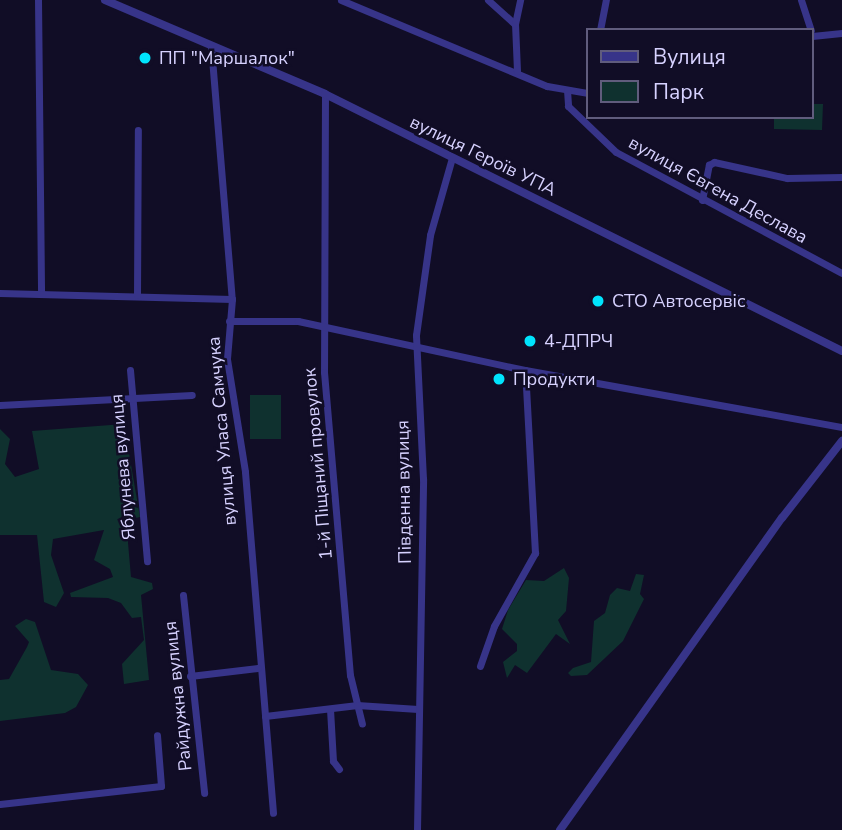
<!DOCTYPE html>
<html>
<head>
<meta charset="utf-8">
<style>
	body { margin:0 }
	#map { position:relative; width:842px; height:830px; overflow:hidden; background:#110d26; font-family:"Nunito Sans",sans-serif }
	div>[style] { position:absolute }
	.green>* { inset:0; background:#0f312f }
	.minor>* { height:7px; margin:-3.5px; padding:0 3.5px; transform-origin:3.5px; border-radius:3.5px; background:#373489 }
	.tertiary>* { height:8px; margin:-4px; padding:0 4px; transform-origin:4px; border-radius:4px; background:#373489 }
	.dots>* { width:19px; height:19px; translate:-50% -50%; box-sizing:border-box; border:4px solid #110d26; border-radius:50% }
	span { translate:-50% -50%; white-space:nowrap; text-align:center; line-height:1.15; -webkit-text-stroke:5px #110d26; paint-order:stroke }
	.poi-label { font-size:18px; color:#d7d2ff }
	.left { translate:0 -50%; text-align:left }
	.street-label { font-size:18px; color:#d7d2ff }
	.legend { position:absolute; left:586px; top:28px; width:228px; height:91px; box-sizing:border-box; background:#110d26; border:2px solid #605c7d; margin:0; padding:9px 12px; list-style:none; font-size:21px; color:#d7d2ff }
	.legend li { display:flex; align-items:center; gap:14px; height:35px }
	.legend b { width:35px; border:2px solid #605c7d }
</style>
</head>
<body>
<div id="map">
	<div class="green">
		<i style="clip-path:polygon(812px 104px,823px 104px,822px 130px,774px 129px,774px 117px,812px 117px)"></i>
		<i style="clip-path:polygon(250px 395px,281px 395px,281px 439px,250px 439px)"></i>
		<i style="clip-path:polygon(124px 424px,140px 517px,126px 520px,131px 577px,152px 583px,153px 589px,141px 595px,149px 680px,124px 684px,122px 664px,144px 640px,141px 617px,132px 618px,121px 603px,108px 598px,71px 597px,70px 593px,113px 577px,110px 569px,94px 560px,104px 530px,53px 539px,51px 555px,64px 593px,56px 607px,44px 602px,37px 535px,0 535px,0 429px,10px 439px,5px 464px,15px 477px,39px 469px,32px 431px)"></i>
		<i style="clip-path:polygon(564px 568px,569px 578px,566px 611px,558px 620px,570px 644px,556px 634px,527px 673px,515px 665px,507px 678px,503px 662px,517px 651px,517px 644px,502px 629px,508px 610px,526px 580px,544px 581px)"></i>
		<i style="clip-path:polygon(636px 574px,644px 575px,640px 594px,644px 599px,623px 641px,587px 675px,571px 676px,568px 673px,573px 668px,591px 662px,594px 621px,605px 613px,610px 595px,617px 588px,630px 591px)"></i>
		<i style="clip-path:polygon(26px 619px,35px 622px,51px 670px,78px 674px,88px 685px,76px 707px,65px 713px,0 721px,0 680px,9px 679px,27px 647px,29px 642px,15px 626px)"></i>
	</div>
	<div class="minor">
		<i style="left:38px;top:0;width:293px;rotate:89.4deg"></i>
		<i style="left:341px;top:0;width:223px;rotate:22.7deg"></i>
		<i style="left:547px;top:86px;width:42px;rotate:9.7deg"></i>
		<i style="left:488px;top:0;width:36px;rotate:42deg"></i>
		<i style="left:801px;top:0;width:32px;rotate:72deg"></i>
		<i style="left:600px;top:30px;width:31px;rotate:-79deg"></i>
		<i style="left:812px;top:36px;width:30px;rotate:-6deg"></i>
		<i style="left:211px;top:46px;width:254px;rotate:85.3deg"></i>
		<i style="left:232px;top:299px;width:60px;rotate:94.8deg"></i>
		<i style="left:227px;top:359px;width:114px;rotate:80.9deg"></i>
		<i style="left:245px;top:472px;width:342px;rotate:85.3deg"></i>
		<i style="left:517px;top:71px;width:47px;rotate:-92.4deg"></i>
		<i style="left:515px;top:24px;width:25px;rotate:-78deg"></i>
		<i style="left:567px;top:90px;width:16px;rotate:86deg"></i>
		<i style="left:568px;top:106px;width:66px;rotate:43.8deg"></i>
		<i style="left:616px;top:152px;width:256px;rotate:28.2deg"></i>
		<i style="left:325px;top:94px;width:278px;rotate:90.2deg"></i>
		<i style="left:324px;top:372px;width:304px;rotate:85.1deg"></i>
		<i style="left:350px;top:675px;width:50px;rotate:76.2deg"></i>
		<i style="left:702px;top:200px;width:36px;rotate:-79deg"></i>
		<i style="left:709px;top:165px;width:6px;rotate:-31deg"></i>
		<i style="left:714px;top:162px;width:75px;rotate:12.4deg"></i>
		<i style="left:787px;top:178px;width:55px;rotate:-1deg"></i>
		<i style="left:0;top:293px;width:232px;rotate:1.5deg"></i>
		<i style="left:137px;top:295px;width:165px;rotate:-89.7deg"></i>
		<i style="left:229px;top:321px;width:69px"></i>
		<i style="left:298px;top:321px;width:232px;rotate:12.2deg"></i>
		<i style="left:525px;top:370px;width:322px;rotate:10.2deg"></i>
		<i style="left:130px;top:370px;width:192px;rotate:84.9deg"></i>
		<i style="left:0;top:405px;width:192px;rotate:-3deg"></i>
		<i style="left:183px;top:595px;width:199px;rotate:83.9deg"></i>
		<i style="left:480px;top:666px;width:42px;rotate:-70.7deg"></i>
		<i style="left:494px;top:626px;width:84px;rotate:-60.7deg"></i>
		<i style="left:535px;top:553px;width:183px;rotate:-93.1deg"></i>
		<i style="left:190px;top:676px;width:68px;rotate:-6.7deg"></i>
		<i style="left:330px;top:709px;width:52px;rotate:86.7deg"></i>
		<i style="left:333px;top:761px;width:10px;rotate:53deg"></i>
		<i style="left:265px;top:716px;width:93px;rotate:-6.8deg"></i>
		<i style="left:357px;top:705px;width:61px;rotate:3.8deg"></i>
		<i style="left:0;top:804px;width:162px;rotate:-6.4deg"></i>
		<i style="left:161px;top:786px;width:51px;rotate:-94.5deg"></i>
		<i style="left:417px;top:830px;width:351px;rotate:-89deg"></i>
		<i style="left:423px;top:479px;width:144px;rotate:-92.8deg"></i>
		<i style="left:416px;top:335px;width:101px;rotate:-82deg"></i>
		<i style="left:430px;top:235px;width:80px;rotate:-74.1deg"></i>
	</div>
	<div class="tertiary">
		<i style="left:105px;top:0;width:239px;rotate:23.1deg"></i>
		<i style="left:325px;top:94px;width:577px;rotate:26.43deg"></i>
		<i style="left:560px;top:830px;width:383px;rotate:-54.6deg"></i>
		<i style="left:782px;top:518px;width:98px;rotate:-52.1deg"></i>
	</div>
	<div class="dots">
		<i style="left:145px;top:58px;background:#00e4fd"></i>
		<i style="left:598px;top:301px;background:#00e4fd"></i>
		<i style="left:530px;top:341px;background:#00e4fd"></i>
		<i style="left:499px;top:379px;background:#00e4fd"></i>
	</div>
	<div class="poi-label">
		<span class="left" style="left:159px;top:58px">ПП "Маршалок"</span>
		<span class="left" style="left:612px;top:301px">СТО Автосервіс</span>
		<span class="left" style="left:544px;top:341px">4-ДПРЧ</span>
		<span class="left" style="left:513px;top:379px">Продукти</span>
	</div>
	<div class="street-label">
		<span style="left:483px;top:156px;rotate:26deg">вулиця Героїв УПА</span>
		<span style="left:718px;top:190px;rotate:29deg">вулиця Євгена Деслава</span>
		<span style="left:222px;top:431px;rotate:-95deg">вулиця Уласа Самчука</span>
		<span style="left:318px;top:464px;rotate:-95deg">1-й Піщаний провулок</span>
		<span style="left:123px;top:467px;rotate:-95deg">Яблунева вулиця</span>
		<span style="left:404px;top:492px;rotate:-91deg">Південна вулиця</span>
		<span style="left:178px;top:696px;rotate:-96deg">Райдужна вулиця</span>
	</div>
	<ul class="legend">
	<li><b style="height:9px;background:#373489"></b>Вулиця</li>
	<li><b style="height:19px;background:#0f312f"></b>Парк</li>
	</ul>
</div>
</body>
</html>
